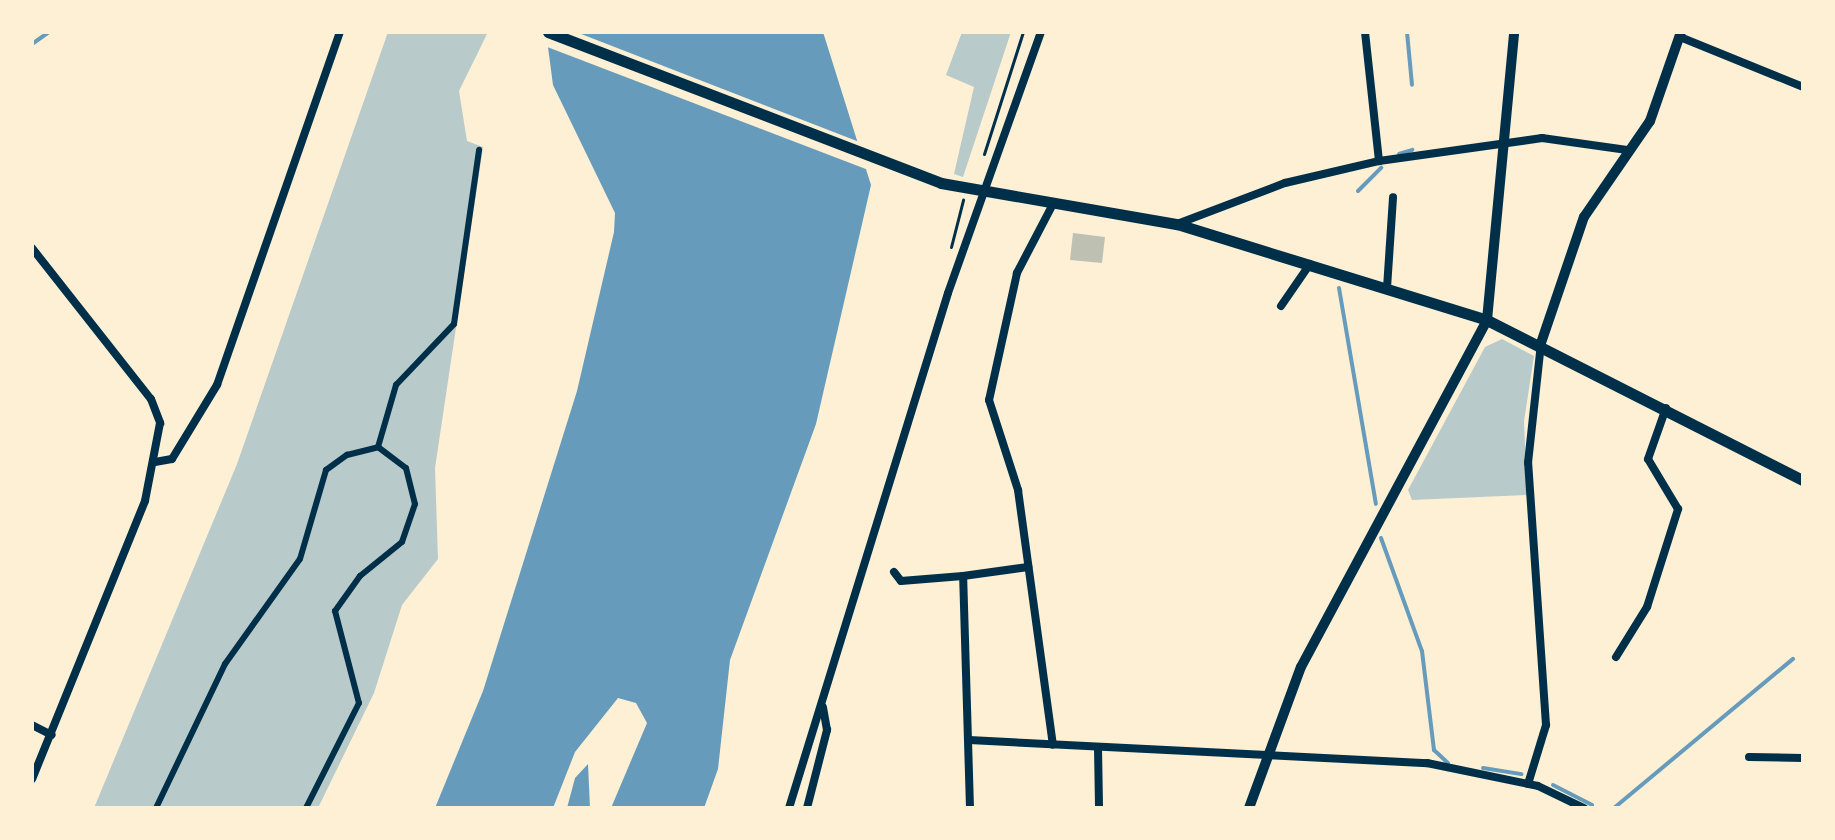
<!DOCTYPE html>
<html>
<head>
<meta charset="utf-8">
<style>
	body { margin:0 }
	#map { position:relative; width:1835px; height:840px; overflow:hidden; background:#fdf0d5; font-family:"Roboto Serif",serif }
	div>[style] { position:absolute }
	.green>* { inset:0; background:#b9caca }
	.water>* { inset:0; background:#669bbc }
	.pier>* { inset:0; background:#fdf0d5 }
	.stream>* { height:4px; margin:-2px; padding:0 2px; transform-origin:2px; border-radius:2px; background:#669bbc }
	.building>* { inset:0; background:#bec0b2 }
	.path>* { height:3px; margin:-1.5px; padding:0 1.5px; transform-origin:1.5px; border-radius:1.5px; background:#003049 }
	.pedestrian>* { height:6px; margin:-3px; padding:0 3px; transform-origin:3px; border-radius:3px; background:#003049 }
	.minor>* { height:8px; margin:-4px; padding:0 4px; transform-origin:4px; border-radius:4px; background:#003049 }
	.tertiary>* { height:10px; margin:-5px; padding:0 5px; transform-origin:5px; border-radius:5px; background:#003049 }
	.secondary>* { height:11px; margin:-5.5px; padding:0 5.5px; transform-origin:5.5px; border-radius:5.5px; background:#003049 }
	span { translate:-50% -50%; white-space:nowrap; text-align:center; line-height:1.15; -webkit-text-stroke:8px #fdf0d5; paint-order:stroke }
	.frame { position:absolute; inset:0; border:34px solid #fdf0d5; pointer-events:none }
</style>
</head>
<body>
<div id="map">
	<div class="green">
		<i style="clip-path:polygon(388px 32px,488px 32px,459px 91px,467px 141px,483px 147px,435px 468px,438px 559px,402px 605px,374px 693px,318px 808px,94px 808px,237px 464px)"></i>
		<i style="clip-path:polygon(962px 32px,1011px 32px,963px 177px,954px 174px,974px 87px,946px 75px)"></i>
		<i style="clip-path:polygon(1502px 339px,1534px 356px,1524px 421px,1527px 495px,1412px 500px,1408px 490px,1485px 347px)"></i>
	</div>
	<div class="water">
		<i style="clip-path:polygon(546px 32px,823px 32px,871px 185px,816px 424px,730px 660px,718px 769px,704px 808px,611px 808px,647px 723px,636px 703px,618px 698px,575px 752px,553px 808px,435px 808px,483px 691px,577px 391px,614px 232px,615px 213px,553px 85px)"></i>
		<i style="clip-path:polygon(588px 764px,590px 808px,567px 808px,575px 778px)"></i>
	</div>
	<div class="pier">
		<i style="clip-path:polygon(542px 32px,576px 32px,862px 143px,871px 171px,542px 45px)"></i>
	</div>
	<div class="stream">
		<i style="left:1407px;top:32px;width:53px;rotate:84.6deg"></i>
		<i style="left:32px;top:44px;width:21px;rotate:-35deg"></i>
		<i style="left:1399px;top:154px;width:14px;rotate:-17deg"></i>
		<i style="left:1358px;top:191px;width:33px;rotate:-45deg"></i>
		<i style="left:1339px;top:288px;width:219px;rotate:80.3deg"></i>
		<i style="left:1381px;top:538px;width:120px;rotate:70.1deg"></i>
		<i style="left:1422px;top:651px;width:100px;rotate:83.1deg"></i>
		<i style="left:1434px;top:750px;width:19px;rotate:43deg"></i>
		<i style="left:1483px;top:768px;width:39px;rotate:9deg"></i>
		<i style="left:1553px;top:785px;width:44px;rotate:27.1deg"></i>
		<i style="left:1614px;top:808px;width:233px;rotate:-39.8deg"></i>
	</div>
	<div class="building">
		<i style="clip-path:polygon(1073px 233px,1105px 237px,1102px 263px,1070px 260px)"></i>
	</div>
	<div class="path">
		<i style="left:984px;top:154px;width:128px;rotate:-72.3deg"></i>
		<i style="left:951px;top:247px;width:49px;rotate:-75.7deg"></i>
	</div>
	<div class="pedestrian">
		<i style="left:378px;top:447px;width:65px;rotate:-73.8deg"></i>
		<i style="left:396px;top:385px;width:84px;rotate:-46.4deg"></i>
		<i style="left:454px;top:324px;width:176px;rotate:-81.8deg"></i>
		<i style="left:156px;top:808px;width:160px;rotate:-64.4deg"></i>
		<i style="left:225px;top:664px;width:129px;rotate:-54.5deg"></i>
		<i style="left:300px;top:559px;width:93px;rotate:-73.7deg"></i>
		<i style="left:326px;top:470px;width:26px;rotate:-36deg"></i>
		<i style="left:347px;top:455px;width:32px;rotate:-14deg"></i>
		<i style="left:378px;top:447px;width:35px;rotate:37deg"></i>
		<i style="left:406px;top:468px;width:37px;rotate:76deg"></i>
		<i style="left:415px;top:504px;width:40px;rotate:108.9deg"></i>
		<i style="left:402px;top:542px;width:54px;rotate:141deg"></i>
		<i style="left:360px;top:576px;width:43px;rotate:125.5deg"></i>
		<i style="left:335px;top:611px;width:95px;rotate:75.4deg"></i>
		<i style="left:359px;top:703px;width:118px;rotate:116.8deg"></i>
	</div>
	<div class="minor">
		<i style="left:1365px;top:32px;width:130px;rotate:83.8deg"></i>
		<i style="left:1680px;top:37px;width:133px;rotate:22.1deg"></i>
		<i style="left:1053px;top:204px;width:78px;rotate:117.6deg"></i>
		<i style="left:1017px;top:273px;width:130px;rotate:102.4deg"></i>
		<i style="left:989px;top:400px;width:95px;rotate:72.1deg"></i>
		<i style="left:1018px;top:490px;width:257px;rotate:82.2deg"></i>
		<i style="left:1177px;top:224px;width:116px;rotate:-20.8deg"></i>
		<i style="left:1285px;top:183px;width:97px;rotate:-13.2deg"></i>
		<i style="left:1379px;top:161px;width:165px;rotate:-8deg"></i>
		<i style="left:1542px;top:138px;width:86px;rotate:8deg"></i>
		<i style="left:32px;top:248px;width:192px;rotate:51.8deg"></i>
		<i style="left:151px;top:399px;width:26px;rotate:69deg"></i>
		<i style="left:160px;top:423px;width:79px;rotate:100.9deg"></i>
		<i style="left:145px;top:501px;width:300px;rotate:112.1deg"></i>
		<i style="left:1387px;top:288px;width:91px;rotate:-86.2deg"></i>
		<i style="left:1281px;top:306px;width:51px;rotate:-55.4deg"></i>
		<i style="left:155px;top:462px;width:17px;rotate:-10deg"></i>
		<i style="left:172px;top:459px;width:87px;rotate:-58.7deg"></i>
		<i style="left:217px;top:385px;width:374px;rotate:-70.8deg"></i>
		<i style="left:894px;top:572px;width:11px;rotate:52deg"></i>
		<i style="left:901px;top:581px;width:62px;rotate:-4.6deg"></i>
		<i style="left:1616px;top:657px;width:59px;rotate:-58.2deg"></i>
		<i style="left:1647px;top:607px;width:103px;rotate:-72.4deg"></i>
		<i style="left:1678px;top:509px;width:58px;rotate:-121deg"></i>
		<i style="left:1648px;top:459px;width:54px;rotate:-70.6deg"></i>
		<i style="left:32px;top:725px;width:22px;rotate:27deg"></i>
		<i style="left:969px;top:740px;width:459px;rotate:2.9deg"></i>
		<i style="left:1427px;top:763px;width:113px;rotate:11.7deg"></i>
		<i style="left:1538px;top:786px;width:51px;rotate:25.6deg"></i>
		<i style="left:1098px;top:748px;width:60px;rotate:89deg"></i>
		<i style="left:1749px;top:757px;width:54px;rotate:1.1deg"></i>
		<i style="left:1528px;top:784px;width:62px;rotate:-73deg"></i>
		<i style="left:1546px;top:725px;width:263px;rotate:-93.9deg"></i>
		<i style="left:1528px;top:463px;width:121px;rotate:-83.8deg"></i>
		<i style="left:789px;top:808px;width:539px;rotate:-72.84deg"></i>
		<i style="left:948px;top:293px;width:277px;rotate:-70.4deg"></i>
		<i style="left:807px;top:808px;width:81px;rotate:-75.6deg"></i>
		<i style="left:827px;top:730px;width:23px;rotate:-100deg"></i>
		<i style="left:970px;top:808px;width:232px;rotate:-91.7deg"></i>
		<i style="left:963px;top:576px;width:66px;rotate:-7.9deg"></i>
	</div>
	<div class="tertiary">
		<i style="left:1541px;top:343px;width:133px;rotate:-71.2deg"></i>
		<i style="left:1584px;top:217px;width:116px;rotate:-55.5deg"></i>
		<i style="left:1650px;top:121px;width:94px;rotate:-70.8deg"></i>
		<i style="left:1249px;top:808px;width:150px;rotate:-69.8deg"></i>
		<i style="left:1301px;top:667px;width:394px;rotate:-61.8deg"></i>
		<i style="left:1487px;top:320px;width:289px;rotate:-84.6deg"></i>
	</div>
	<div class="secondary">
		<i style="left:548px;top:32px;width:421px;rotate:21deg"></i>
		<i style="left:941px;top:183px;width:240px;rotate:9.9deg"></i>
		<i style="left:1177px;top:224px;width:325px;rotate:17.2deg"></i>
		<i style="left:1487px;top:320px;width:354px;rotate:26.9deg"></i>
	</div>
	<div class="frame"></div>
</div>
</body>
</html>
